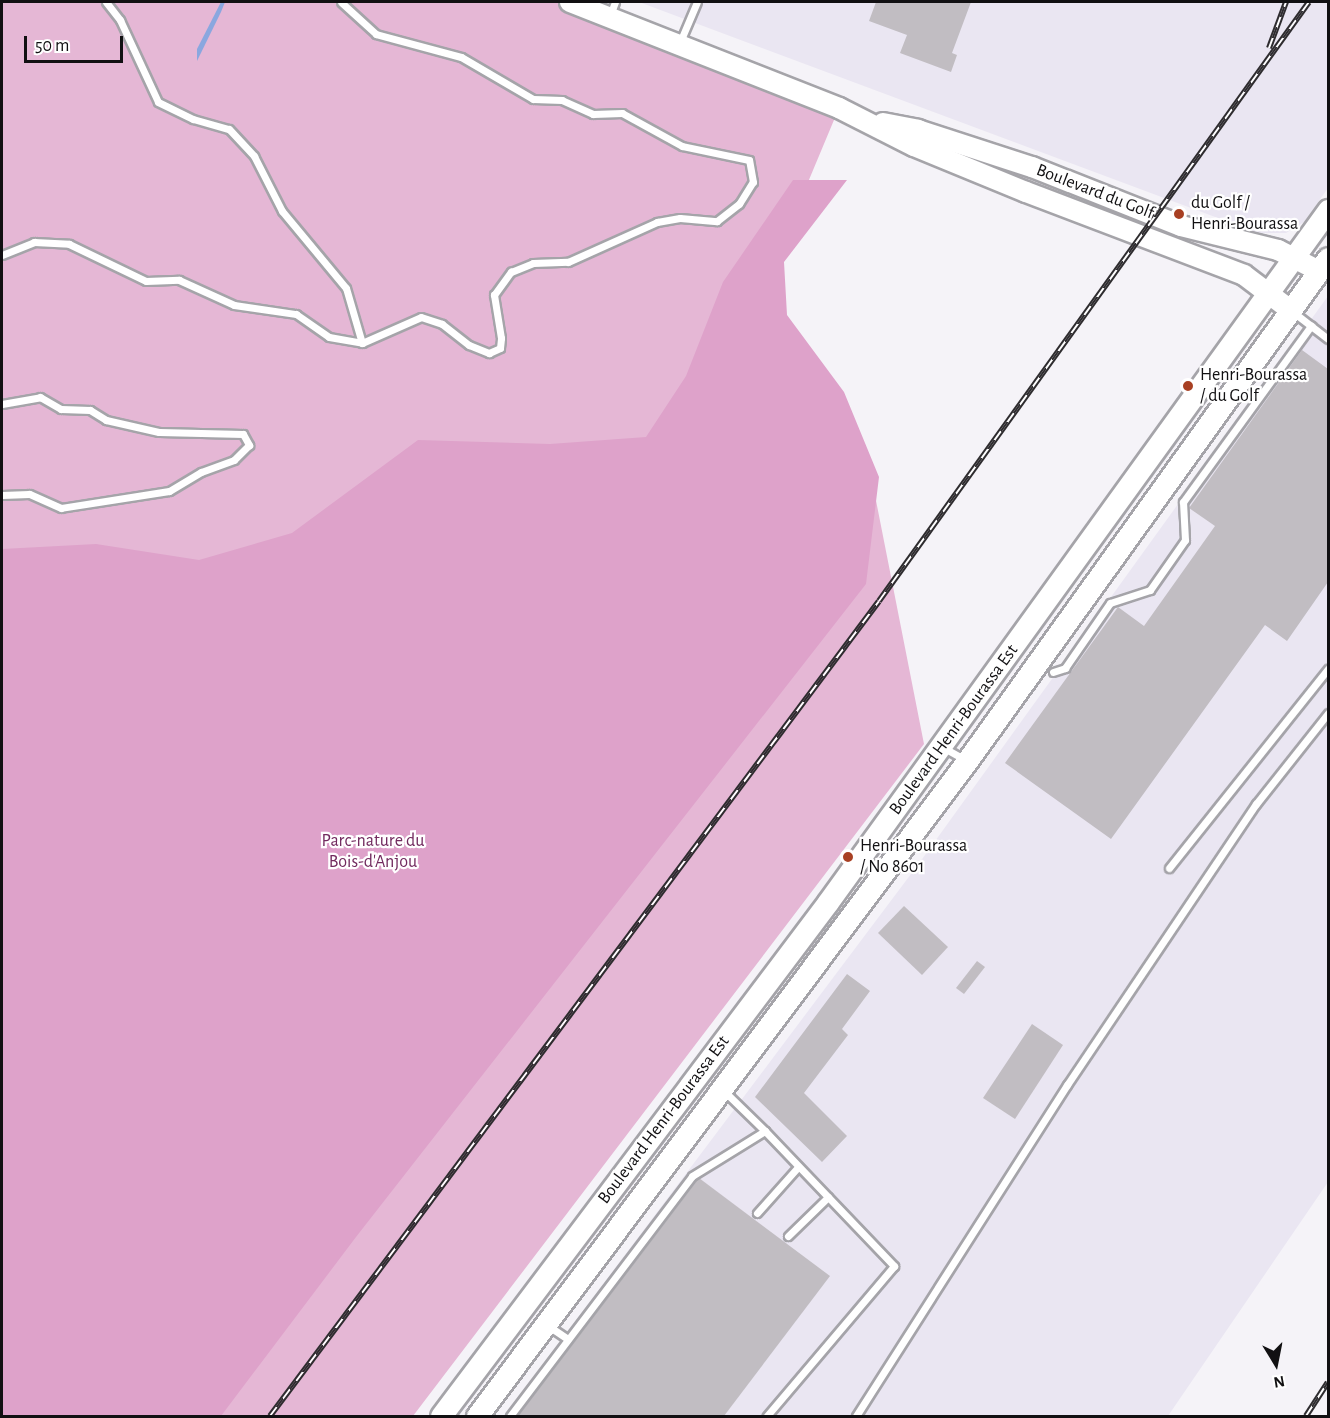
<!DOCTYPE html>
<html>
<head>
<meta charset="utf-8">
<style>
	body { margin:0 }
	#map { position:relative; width:1330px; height:1418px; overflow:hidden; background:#f5f3f8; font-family:"Alegreya Sans",sans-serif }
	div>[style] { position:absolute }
	.built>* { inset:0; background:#eae6f2 }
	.green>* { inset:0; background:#e5b7d5 }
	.forest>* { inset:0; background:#dea2ca }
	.water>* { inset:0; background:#8aa7df }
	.building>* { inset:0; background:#c1bdc2 }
	.roads { filter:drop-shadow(2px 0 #a5a4a9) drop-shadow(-2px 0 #a5a4a9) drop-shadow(0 2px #a5a4a9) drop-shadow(0 -2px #a5a4a9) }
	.lane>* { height:7px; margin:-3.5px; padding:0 3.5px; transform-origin:3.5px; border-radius:3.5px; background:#fff }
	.secondary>* { height:20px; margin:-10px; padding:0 10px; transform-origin:10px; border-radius:10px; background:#fff }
	.primary>* { height:21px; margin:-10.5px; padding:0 10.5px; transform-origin:10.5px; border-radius:10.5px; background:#fff }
	.rail>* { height:6px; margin-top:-3px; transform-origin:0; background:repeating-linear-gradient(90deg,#fff 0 11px,#2e2c2f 0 22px); box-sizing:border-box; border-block:2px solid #2e2c2f }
	.dots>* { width:16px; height:16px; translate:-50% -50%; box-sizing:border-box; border:3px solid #fff; border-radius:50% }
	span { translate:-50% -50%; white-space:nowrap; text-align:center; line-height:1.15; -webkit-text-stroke:4.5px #fff; paint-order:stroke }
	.street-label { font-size:18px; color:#111012 }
	.poi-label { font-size:18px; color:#111012 }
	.left { translate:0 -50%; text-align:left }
	.park-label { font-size:18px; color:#722b5f }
	.frame { position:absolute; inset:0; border:3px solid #111012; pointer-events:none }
	.north { position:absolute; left:1246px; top:1334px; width:60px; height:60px; -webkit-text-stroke:4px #fff; paint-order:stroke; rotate:170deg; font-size:16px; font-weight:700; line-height:24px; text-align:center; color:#111012 }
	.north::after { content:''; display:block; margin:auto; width:21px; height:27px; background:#111012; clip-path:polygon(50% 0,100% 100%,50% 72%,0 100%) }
	.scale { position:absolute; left:24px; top:36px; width:99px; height:27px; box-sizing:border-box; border:3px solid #111012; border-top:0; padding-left:8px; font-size:18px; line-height:21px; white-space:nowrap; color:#111012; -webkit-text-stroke:4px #fff; paint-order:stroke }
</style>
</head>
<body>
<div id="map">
	<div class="built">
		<i style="clip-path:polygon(639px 2px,1328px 2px,1328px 188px,1304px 222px,1286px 233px,1258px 233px)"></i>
		<i style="clip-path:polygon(1328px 296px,1328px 1182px,1168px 1416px,504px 1416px,920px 862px)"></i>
	</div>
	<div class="green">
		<i style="clip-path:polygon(2px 2px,568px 2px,839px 108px,732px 364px,869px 465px,924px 744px,413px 1416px,2px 1416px)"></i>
	</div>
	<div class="forest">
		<i style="clip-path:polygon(793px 180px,847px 180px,784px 262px,787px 315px,844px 392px,879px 477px,866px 584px,356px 1237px,221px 1416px,2px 1416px,2px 549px,96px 544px,199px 560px,292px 533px,418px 440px,550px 444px,646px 437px,686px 376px,723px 282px)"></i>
	</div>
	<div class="water">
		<i style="clip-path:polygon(221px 2px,225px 2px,221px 12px,197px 61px,197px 49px)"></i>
	</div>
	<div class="building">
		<i style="clip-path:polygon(876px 2px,971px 2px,952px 53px,957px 55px,951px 72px,900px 53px,907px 35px,869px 21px)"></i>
		<i style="clip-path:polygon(1302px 350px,1328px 369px,1328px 582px,1287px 641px,1265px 625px,1111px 839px,1005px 763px,1118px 607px,1144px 626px,1215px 526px,1189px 508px)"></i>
		<i style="clip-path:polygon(904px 906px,948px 947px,922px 975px,878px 933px)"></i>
		<i style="clip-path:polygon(977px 961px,985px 967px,964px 994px,956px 988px)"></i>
		<i style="clip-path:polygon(847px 974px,870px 991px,842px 1029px,848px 1035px,804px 1093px,847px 1136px,822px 1162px,755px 1097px)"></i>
		<i style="clip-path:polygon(1032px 1024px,1063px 1045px,1015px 1119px,983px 1098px)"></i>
		<i style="clip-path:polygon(699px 1178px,830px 1276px,724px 1416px,518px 1416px)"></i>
	</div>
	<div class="roads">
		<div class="lane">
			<i style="left:106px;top:2px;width:23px;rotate:52deg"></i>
			<i style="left:120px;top:20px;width:90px;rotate:65.1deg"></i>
			<i style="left:158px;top:102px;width:39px;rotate:26deg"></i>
			<i style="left:193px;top:119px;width:37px;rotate:16deg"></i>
			<i style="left:229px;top:129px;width:37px;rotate:47deg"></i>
			<i style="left:254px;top:156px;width:62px;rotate:63deg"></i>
			<i style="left:282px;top:211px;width:100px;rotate:50.3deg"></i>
			<i style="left:346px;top:288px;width:57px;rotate:73.8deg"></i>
			<i style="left:610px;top:15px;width:14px;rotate:-69deg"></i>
			<i style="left:680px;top:42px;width:43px;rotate:-67deg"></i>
			<i style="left:2px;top:255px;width:35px;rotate:-22deg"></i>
			<i style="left:34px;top:242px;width:35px;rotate:3deg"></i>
			<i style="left:69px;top:244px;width:85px;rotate:25.7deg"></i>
			<i style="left:146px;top:281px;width:33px;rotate:-2deg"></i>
			<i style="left:179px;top:280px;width:60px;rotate:24.4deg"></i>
			<i style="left:234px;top:305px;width:63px;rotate:8.3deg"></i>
			<i style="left:296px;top:314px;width:40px;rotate:34.9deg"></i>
			<i style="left:329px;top:337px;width:34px;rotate:10deg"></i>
			<i style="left:362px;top:343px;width:64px;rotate:-23.8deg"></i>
			<i style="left:421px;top:317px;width:22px;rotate:18deg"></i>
			<i style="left:442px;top:324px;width:34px;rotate:38deg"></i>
			<i style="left:469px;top:345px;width:22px;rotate:22deg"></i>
			<i style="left:489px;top:353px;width:12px;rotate:-24deg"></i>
			<i style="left:500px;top:348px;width:10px;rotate:-84deg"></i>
			<i style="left:501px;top:338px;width:44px;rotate:-99.2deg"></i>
			<i style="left:494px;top:295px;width:29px;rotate:-54deg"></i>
			<i style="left:511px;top:272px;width:24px;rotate:-22deg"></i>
			<i style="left:533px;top:263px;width:35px;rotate:-2deg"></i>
			<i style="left:568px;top:262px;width:98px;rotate:-24.2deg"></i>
			<i style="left:657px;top:222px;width:23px;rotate:-10deg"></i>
			<i style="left:680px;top:218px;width:37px;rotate:5deg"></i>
			<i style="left:717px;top:221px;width:28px;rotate:-38deg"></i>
			<i style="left:739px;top:204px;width:26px;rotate:-58deg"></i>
			<i style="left:753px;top:182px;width:22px;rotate:-100deg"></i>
			<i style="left:749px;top:160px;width:68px;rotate:-168.2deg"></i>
			<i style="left:682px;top:146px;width:68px;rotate:-151.2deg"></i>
			<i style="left:622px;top:113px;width:29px;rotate:178deg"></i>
			<i style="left:593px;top:114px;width:34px;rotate:-156deg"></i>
			<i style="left:562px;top:100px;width:29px;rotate:-178deg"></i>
			<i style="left:533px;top:99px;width:83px;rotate:-149.7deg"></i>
			<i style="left:461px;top:57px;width:88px;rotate:-164.9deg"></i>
			<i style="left:376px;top:34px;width:47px;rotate:-137.6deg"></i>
			<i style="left:1293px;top:312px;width:44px;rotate:37.6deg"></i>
			<i style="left:2px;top:404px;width:39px;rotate:-10deg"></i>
			<i style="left:40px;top:397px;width:24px;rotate:30deg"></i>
			<i style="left:61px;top:409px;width:29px;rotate:2deg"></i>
			<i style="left:90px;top:410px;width:19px;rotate:32deg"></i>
			<i style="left:106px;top:420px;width:54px;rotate:12.8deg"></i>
			<i style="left:159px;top:432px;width:84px;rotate:1.4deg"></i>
			<i style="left:243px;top:434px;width:13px;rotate:61deg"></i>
			<i style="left:249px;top:445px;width:21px;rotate:135deg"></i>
			<i style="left:234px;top:460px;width:35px;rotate:160deg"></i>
			<i style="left:201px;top:472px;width:37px;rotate:149deg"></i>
			<i style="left:169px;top:491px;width:109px;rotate:171.1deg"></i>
			<i style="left:61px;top:508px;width:35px;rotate:-156deg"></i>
			<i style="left:29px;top:494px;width:27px;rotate:178deg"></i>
			<i style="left:1053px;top:672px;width:13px;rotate:-18deg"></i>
			<i style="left:1065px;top:668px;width:79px;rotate:-55.3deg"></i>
			<i style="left:1110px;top:603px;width:42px;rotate:-18deg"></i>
			<i style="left:1150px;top:590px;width:61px;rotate:-55deg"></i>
			<i style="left:1185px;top:540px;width:38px;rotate:-93deg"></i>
			<i style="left:1183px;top:502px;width:218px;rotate:-54deg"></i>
			<i style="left:944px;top:748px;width:25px;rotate:29deg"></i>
			<i style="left:1169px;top:868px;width:255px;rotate:-51.4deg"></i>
			<i style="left:724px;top:1091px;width:57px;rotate:44.3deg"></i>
			<i style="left:757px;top:1213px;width:62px;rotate:-48.3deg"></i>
			<i style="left:788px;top:1236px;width:56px;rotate:-44.3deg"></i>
			<i style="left:547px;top:1325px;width:25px;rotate:34deg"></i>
			<i style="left:510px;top:1416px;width:301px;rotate:-52.8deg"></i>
			<i style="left:692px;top:1176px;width:86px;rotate:-31.7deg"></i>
			<i style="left:765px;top:1131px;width:187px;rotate:46.3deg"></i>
			<i style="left:894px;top:1266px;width:197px;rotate:130.3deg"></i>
			<i style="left:856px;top:1416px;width:393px;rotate:-57.5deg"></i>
			<i style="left:1067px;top:1085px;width:339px;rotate:-56.1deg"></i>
			<i style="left:1256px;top:804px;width:116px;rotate:-51.6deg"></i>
		</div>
		<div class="secondary">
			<i style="left:570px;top:2px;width:289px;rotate:21.5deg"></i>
			<i style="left:839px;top:108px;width:84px;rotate:26.9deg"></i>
			<i style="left:914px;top:146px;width:121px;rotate:22.3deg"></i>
			<i style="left:1026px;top:192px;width:233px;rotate:20.8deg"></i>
			<i style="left:1244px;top:275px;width:56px;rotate:37.1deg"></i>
			<i style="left:883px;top:123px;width:36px;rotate:11deg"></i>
			<i style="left:918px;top:130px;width:120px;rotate:18deg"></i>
			<i style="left:1032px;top:167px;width:160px;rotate:21.6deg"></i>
			<i style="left:1181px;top:226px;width:100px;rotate:13.9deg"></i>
			<i style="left:1278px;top:250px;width:46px;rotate:27.1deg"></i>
		</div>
		<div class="primary">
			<i style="left:441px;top:1416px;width:643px;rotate:-53.02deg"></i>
			<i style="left:828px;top:902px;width:854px;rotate:-54.15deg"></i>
			<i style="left:477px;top:1416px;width:818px;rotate:-53.2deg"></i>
			<i style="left:967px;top:761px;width:619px;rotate:-54.33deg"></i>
		</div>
	</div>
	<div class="rail">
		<i style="left:1269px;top:48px;width:49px;rotate:-69.7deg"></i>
		<i style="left:270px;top:1416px;width:1017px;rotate:-53.23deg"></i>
		<i style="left:879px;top:601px;width:737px;rotate:-54.33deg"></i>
		<i style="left:1306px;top:1416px;width:40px;rotate:-57.1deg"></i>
	</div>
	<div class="dots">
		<i style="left:1179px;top:214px;background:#a84023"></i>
		<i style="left:1188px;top:386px;background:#a84023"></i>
		<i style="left:848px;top:857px;background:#a84023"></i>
	</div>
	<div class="street-label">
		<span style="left:1095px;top:192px;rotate:21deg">Boulevard du Golf</span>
		<span style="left:954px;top:730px;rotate:-54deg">Boulevard Henri-Bourassa Est</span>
		<span style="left:664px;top:1120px;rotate:-53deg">Boulevard Henri-Bourassa Est</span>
	</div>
	<div class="poi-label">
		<span class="left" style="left:1191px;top:214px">du Golf /<br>Henri-Bourassa</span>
		<span class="left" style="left:1200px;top:386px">Henri-Bourassa<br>/ du Golf</span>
		<span class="left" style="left:860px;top:857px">Henri-Bourassa<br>/ No 8601</span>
	</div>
	<div class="park-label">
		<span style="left:373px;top:852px">Parc-nature du<br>Bois-d'Anjou</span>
	</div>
	<div class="frame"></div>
	<div class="north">N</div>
	<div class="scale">50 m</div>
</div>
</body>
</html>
